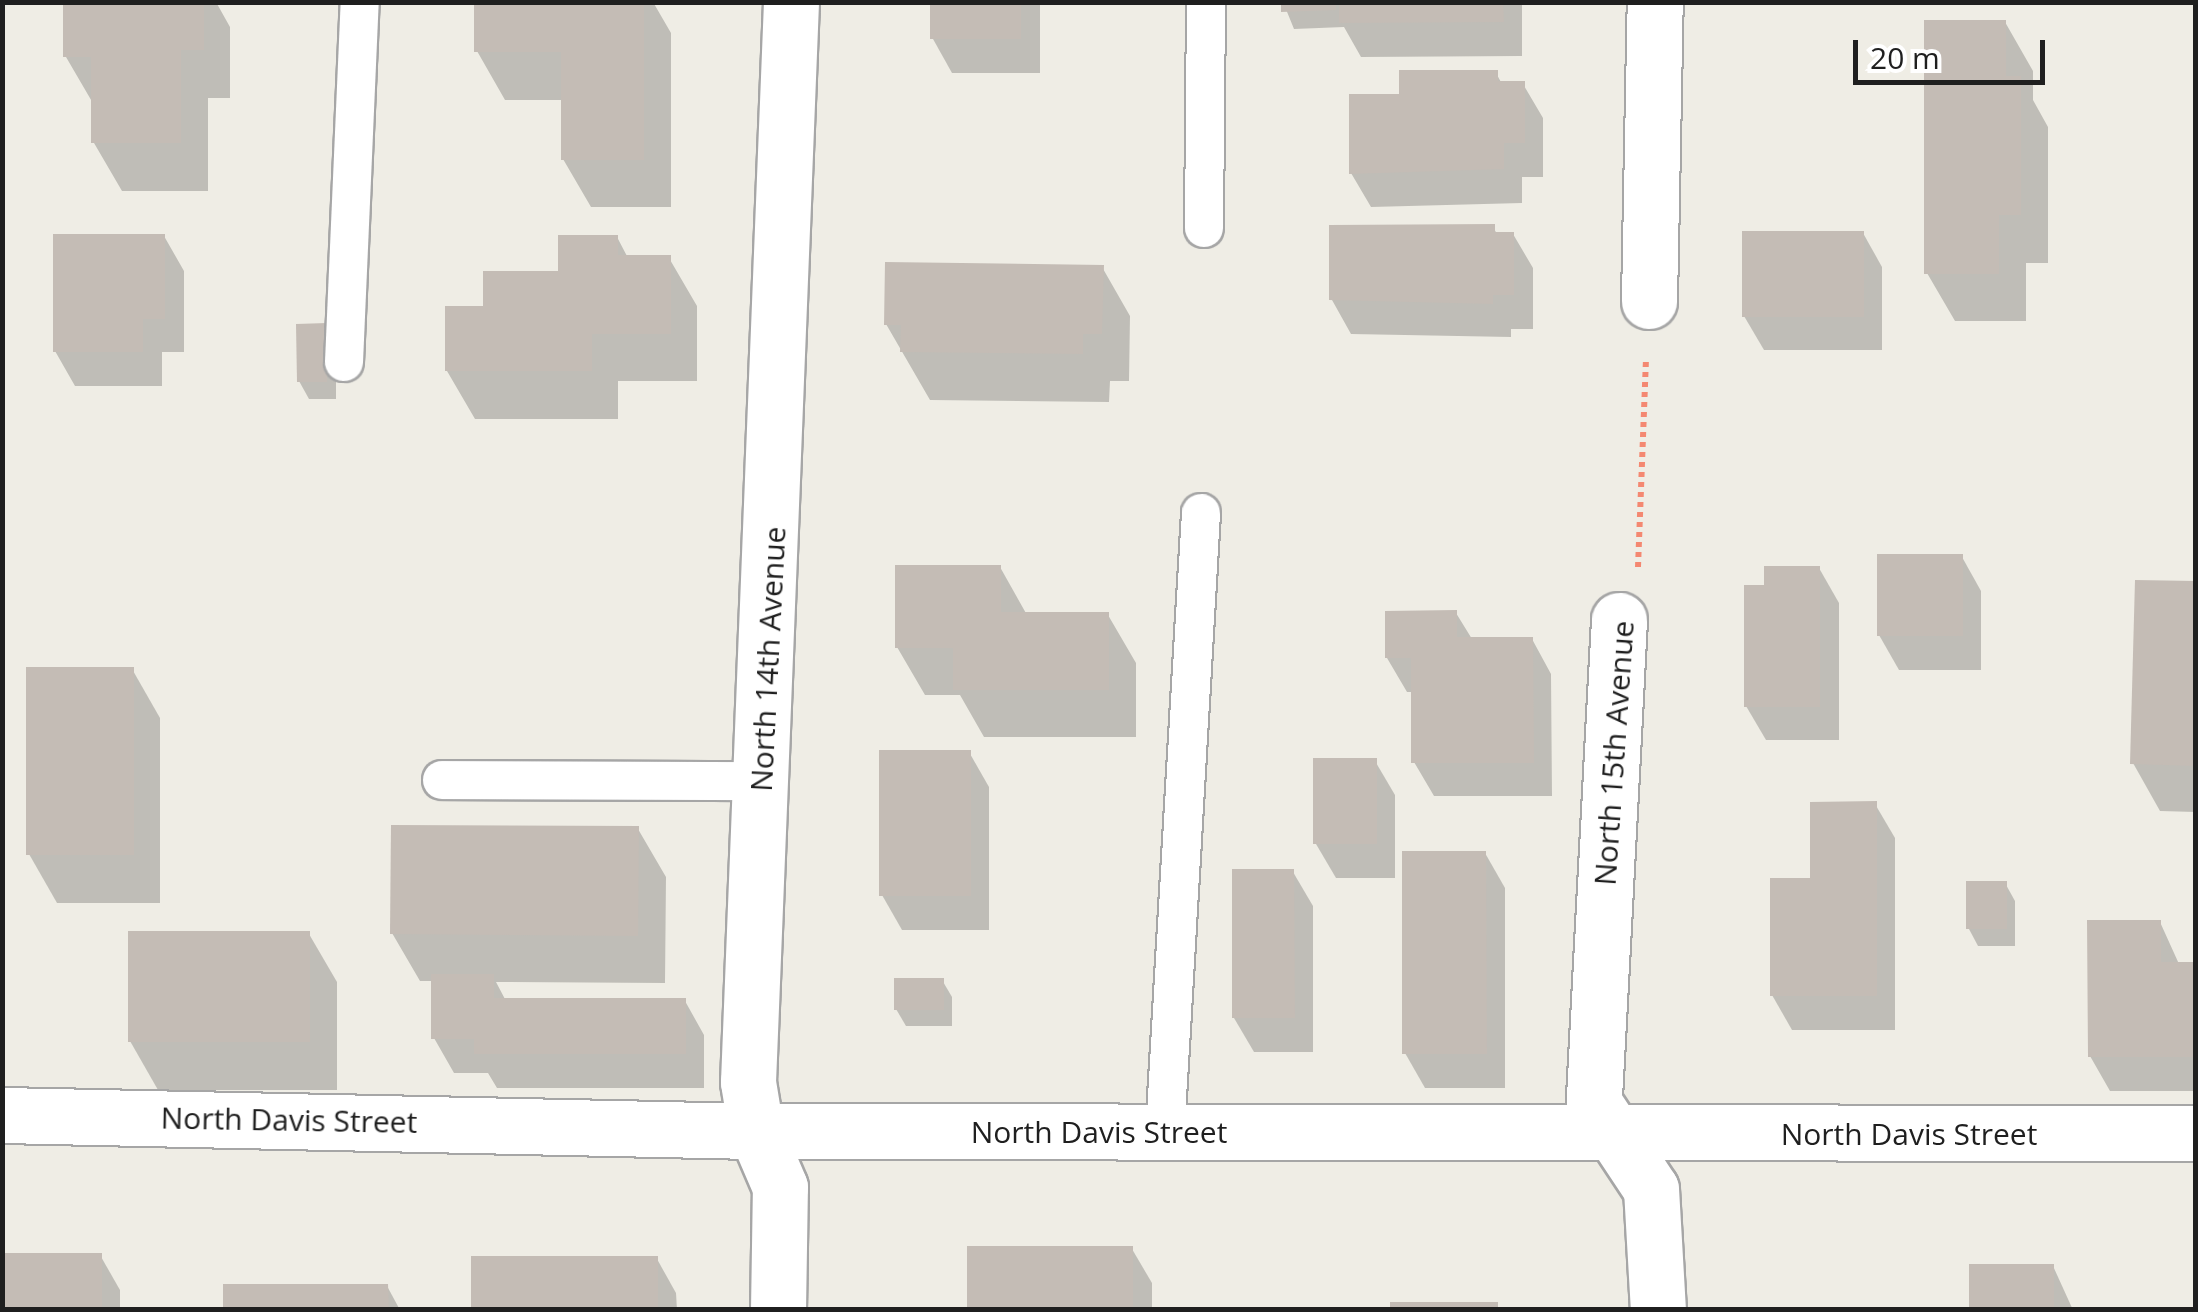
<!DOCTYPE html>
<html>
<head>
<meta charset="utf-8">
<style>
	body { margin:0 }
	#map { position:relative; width:2198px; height:1312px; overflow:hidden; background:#efede5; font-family:"Open Sans",sans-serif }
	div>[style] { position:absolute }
	.shadow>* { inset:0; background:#0003 }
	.building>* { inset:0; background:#c4bcb5 }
	.path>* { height:6px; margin-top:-3px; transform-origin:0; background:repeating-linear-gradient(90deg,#f48871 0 5px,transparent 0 10px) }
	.roads { filter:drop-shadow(2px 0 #a6a6a6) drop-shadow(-2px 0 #a6a6a6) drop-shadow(0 2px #a6a6a6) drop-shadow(0 -2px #a6a6a6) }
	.service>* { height:38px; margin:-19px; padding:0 19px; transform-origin:19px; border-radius:19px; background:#fff }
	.minor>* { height:55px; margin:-27.5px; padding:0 27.5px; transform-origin:27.5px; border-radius:27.5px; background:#fff }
	.tertiary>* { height:55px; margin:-27.5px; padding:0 27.5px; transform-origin:27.5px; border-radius:27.5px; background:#fff }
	span { translate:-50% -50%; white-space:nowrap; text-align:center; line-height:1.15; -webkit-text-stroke:9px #fff; paint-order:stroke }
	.street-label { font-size:30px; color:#1f1f1f }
	.frame { position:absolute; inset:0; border:5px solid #1f1f1f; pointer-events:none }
	.scale { position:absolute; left:1853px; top:40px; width:192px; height:45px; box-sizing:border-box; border:5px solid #1f1f1f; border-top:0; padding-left:12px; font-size:30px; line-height:35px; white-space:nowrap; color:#1f1f1f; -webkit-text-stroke:8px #fff; paint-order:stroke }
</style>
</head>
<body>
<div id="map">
	<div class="shadow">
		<i style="clip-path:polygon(66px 2px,216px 2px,230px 27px,230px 98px,208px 98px,208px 191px,122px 191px,94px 143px,94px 105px,66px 57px)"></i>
		<i style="clip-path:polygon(477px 2px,653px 2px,671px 33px,671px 207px,591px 207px,563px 159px,563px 100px,505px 100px,477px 51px)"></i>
		<i style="clip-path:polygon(933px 2px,1040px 2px,1040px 73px,952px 73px,933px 39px)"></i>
		<i style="clip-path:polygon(1283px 2px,1522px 2px,1522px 56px,1361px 57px,1344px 27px,1294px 29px)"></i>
		<i style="clip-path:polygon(1962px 2px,2033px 2px,2033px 4px,1963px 4px)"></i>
		<i style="clip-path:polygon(2005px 22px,2033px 71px,2033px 100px,2048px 127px,2048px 263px,2026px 263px,2026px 321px,1955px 321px,1927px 273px)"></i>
		<i style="clip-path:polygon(1496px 73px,1502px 84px,1523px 84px,1543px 118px,1543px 177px,1522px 177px,1522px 203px,1371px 207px,1351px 173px,1402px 96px)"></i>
		<i style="clip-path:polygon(1493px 227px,1497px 234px,1513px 234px,1533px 268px,1533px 329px,1511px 329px,1511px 337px,1351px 334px,1332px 300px)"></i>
		<i style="clip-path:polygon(1863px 233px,1882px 267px,1882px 350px,1764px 350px,1744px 316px)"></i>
		<i style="clip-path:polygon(164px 236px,184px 271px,184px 352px,162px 352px,162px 386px,75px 386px,55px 351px)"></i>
		<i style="clip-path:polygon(617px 237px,628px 258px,669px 258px,697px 306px,697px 381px,618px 381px,618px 419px,475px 419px,447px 371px,561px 274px)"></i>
		<i style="clip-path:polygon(1102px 267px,1130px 316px,1129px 381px,1110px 381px,1109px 402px,930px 400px,886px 324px)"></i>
		<i style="clip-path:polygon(336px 343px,336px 399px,309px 399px,299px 381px)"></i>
		<i style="clip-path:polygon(1962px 557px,1981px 591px,1981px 670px,1899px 670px,1879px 635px)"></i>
		<i style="clip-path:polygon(1000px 567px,1027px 615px,1108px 615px,1136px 663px,1136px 737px,984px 737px,960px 695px,925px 695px,897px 647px)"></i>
		<i style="clip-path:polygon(1819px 568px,1839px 603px,1839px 740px,1766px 740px,1746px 706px,1766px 588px)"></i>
		<i style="clip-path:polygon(2196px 584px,2196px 812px,2160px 811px,2133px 763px)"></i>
		<i style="clip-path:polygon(1456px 613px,1472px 639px,1532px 639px,1551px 674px,1552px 796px,1434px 796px,1414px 762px,1414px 692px,1407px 692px,1387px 658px)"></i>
		<i style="clip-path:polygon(132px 669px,160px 718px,160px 903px,57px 903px,29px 854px)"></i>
		<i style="clip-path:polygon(969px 752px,989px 787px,989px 930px,902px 930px,882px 895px)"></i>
		<i style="clip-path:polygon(1375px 761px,1395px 795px,1395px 878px,1336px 878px,1316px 844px)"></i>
		<i style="clip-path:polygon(1875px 804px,1895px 838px,1895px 1030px,1792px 1030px,1772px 995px)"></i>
		<i style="clip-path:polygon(638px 829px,666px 877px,665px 983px,496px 982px,506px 1001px,685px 1001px,704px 1035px,704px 1088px,497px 1088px,488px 1073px,454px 1073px,434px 1038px,434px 981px,420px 981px,392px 933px)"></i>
		<i style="clip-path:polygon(1485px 853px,1505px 888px,1505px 1088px,1425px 1088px,1405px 1053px)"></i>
		<i style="clip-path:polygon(1293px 872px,1313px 906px,1313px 1052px,1254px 1052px,1234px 1018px)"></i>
		<i style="clip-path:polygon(2005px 883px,2015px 901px,2015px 946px,1978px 946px,1969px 929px)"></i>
		<i style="clip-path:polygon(2160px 922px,2179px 964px,2196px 964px,2196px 1091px,2110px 1091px,2090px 1056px)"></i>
		<i style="clip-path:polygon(309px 934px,337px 982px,337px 1090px,158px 1090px,130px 1041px)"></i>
		<i style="clip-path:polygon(942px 980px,952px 997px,952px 1026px,906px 1026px,896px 1009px)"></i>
		<i style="clip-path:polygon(1132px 1249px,1152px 1283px,1152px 1310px,970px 1310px)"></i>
		<i style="clip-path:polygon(100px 1255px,120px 1290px,120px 1310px,8px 1310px)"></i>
		<i style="clip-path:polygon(657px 1259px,676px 1293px,677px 1310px,473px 1310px)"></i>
		<i style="clip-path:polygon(2053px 1266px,2073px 1310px,1972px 1310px)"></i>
		<i style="clip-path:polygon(387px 1286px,400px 1310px,225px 1310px)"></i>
	</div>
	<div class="building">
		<i style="clip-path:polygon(63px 2px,204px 2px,204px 50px,181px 50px,181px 143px,91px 143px,91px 57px,63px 57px)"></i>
		<i style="clip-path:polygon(474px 2px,644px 2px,644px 160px,561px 160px,561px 52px,474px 52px)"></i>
		<i style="clip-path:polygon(930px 2px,1021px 2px,1021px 39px,930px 39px)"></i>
		<i style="clip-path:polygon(1281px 2px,1336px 2px,1336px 10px,1281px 12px)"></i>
		<i style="clip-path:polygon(1339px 2px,1503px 2px,1504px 22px,1339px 23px)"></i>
		<i style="clip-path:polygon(1924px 20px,2006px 20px,2006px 76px,2021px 76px,2021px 215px,1999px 215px,1999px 274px,1924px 274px)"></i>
		<i style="clip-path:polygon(1399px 70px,1498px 70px,1498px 81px,1525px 81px,1525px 143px,1504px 143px,1504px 169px,1349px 174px,1349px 94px,1399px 94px)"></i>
		<i style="clip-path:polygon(1495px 224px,1495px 232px,1514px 232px,1514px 295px,1493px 295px,1493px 304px,1329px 300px,1329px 225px)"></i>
		<i style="clip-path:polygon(1742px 231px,1864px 231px,1864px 317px,1742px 317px)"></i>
		<i style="clip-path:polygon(53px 234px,165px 234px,165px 319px,143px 319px,143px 352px,53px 352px)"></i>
		<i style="clip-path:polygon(558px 235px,618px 235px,618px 255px,671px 255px,671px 334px,592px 334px,592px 371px,445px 371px,445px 306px,483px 306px,483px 271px,558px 271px)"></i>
		<i style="clip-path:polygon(885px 262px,1104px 265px,1102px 334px,1083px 334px,1083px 354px,900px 352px,901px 325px,884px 325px)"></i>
		<i style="clip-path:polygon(327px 323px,327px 382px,297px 382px,296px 324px)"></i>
		<i style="clip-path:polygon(1877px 554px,1963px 554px,1963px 636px,1877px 636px)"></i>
		<i style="clip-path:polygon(895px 565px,1001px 565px,1001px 612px,1109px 612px,1109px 690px,953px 690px,953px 648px,895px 648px)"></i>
		<i style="clip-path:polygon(1764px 566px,1820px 566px,1820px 707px,1744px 707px,1744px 585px,1764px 585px)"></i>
		<i style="clip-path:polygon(2135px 580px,2196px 581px,2196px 766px,2130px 764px)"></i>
		<i style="clip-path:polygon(1457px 610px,1457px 637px,1533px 637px,1534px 763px,1411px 763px,1411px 658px,1385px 658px,1385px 611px)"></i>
		<i style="clip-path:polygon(26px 667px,134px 667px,134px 855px,26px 855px)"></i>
		<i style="clip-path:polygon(879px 750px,971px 750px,971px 896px,879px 896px)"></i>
		<i style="clip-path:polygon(1313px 758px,1377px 758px,1377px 844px,1313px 844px)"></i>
		<i style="clip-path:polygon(1877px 801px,1877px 996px,1770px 996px,1770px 878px,1810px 878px,1810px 802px)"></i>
		<i style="clip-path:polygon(391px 825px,639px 826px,638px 936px,390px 934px)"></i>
		<i style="clip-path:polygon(1402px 851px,1486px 851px,1487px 1054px,1402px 1054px)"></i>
		<i style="clip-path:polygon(1232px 869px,1294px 869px,1295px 1018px,1232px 1018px)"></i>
		<i style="clip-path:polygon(1966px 881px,2007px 881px,2007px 929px,1966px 929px)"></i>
		<i style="clip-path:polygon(2087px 920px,2161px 920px,2161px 962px,2196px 962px,2196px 1057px,2088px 1057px)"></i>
		<i style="clip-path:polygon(128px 931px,310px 931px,310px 1042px,128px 1042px)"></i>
		<i style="clip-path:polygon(431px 974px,494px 974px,494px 998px,686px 998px,686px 1054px,474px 1054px,474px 1039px,431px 1039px)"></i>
		<i style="clip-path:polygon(894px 978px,944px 978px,944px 1010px,894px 1010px)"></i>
		<i style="clip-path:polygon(967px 1246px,1133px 1246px,1133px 1310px,967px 1310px)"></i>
		<i style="clip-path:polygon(5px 1253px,102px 1253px,102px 1310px,5px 1310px)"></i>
		<i style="clip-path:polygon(471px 1256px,658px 1256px,658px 1310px,471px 1310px)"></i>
		<i style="clip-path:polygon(1969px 1264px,2054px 1264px,2054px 1310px,1969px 1310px)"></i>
		<i style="clip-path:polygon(223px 1284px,388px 1284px,389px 1310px,223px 1310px)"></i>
		<i style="clip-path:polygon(1390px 1302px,1498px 1302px,1498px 1310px,1390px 1310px)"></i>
	</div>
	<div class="path">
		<i style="left:1638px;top:567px;width:207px;rotate:-87.8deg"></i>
	</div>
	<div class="roads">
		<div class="service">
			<i style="left:1204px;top:228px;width:226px;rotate:-89.5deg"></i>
			<i style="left:344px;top:362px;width:360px;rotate:-87.5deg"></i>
			<i style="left:442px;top:780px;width:320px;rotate:0.2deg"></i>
			<i style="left:1165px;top:1132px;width:620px;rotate:-86.67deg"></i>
		</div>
		<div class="minor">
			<i style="left:1649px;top:301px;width:299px;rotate:-88.9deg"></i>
			<i style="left:1619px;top:620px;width:484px;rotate:93deg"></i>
			<i style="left:1594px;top:1103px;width:103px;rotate:56.5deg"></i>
			<i style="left:1651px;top:1189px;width:121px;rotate:86.7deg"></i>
			<i style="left:778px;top:1310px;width:123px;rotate:-89.1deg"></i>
			<i style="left:780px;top:1187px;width:61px;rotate:-113.2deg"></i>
			<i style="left:756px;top:1131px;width:50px;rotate:-99.3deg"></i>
			<i style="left:748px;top:1082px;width:1081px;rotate:-87.72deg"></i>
		</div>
		<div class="tertiary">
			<i style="left:2px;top:1115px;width:754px;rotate:1.22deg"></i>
			<i style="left:756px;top:1131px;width:1440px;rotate:0.08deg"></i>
		</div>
	</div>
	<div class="street-label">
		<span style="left:768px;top:659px;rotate:-87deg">North 14th Avenue</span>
		<span style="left:1614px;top:753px;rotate:-86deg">North 15th Avenue</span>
		<span style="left:289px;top:1120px;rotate:1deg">North Davis Street</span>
		<span style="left:1099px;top:1132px">North Davis Street</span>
		<span style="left:1909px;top:1134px">North Davis Street</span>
	</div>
	<div class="frame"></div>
	<div class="scale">20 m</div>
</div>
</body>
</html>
